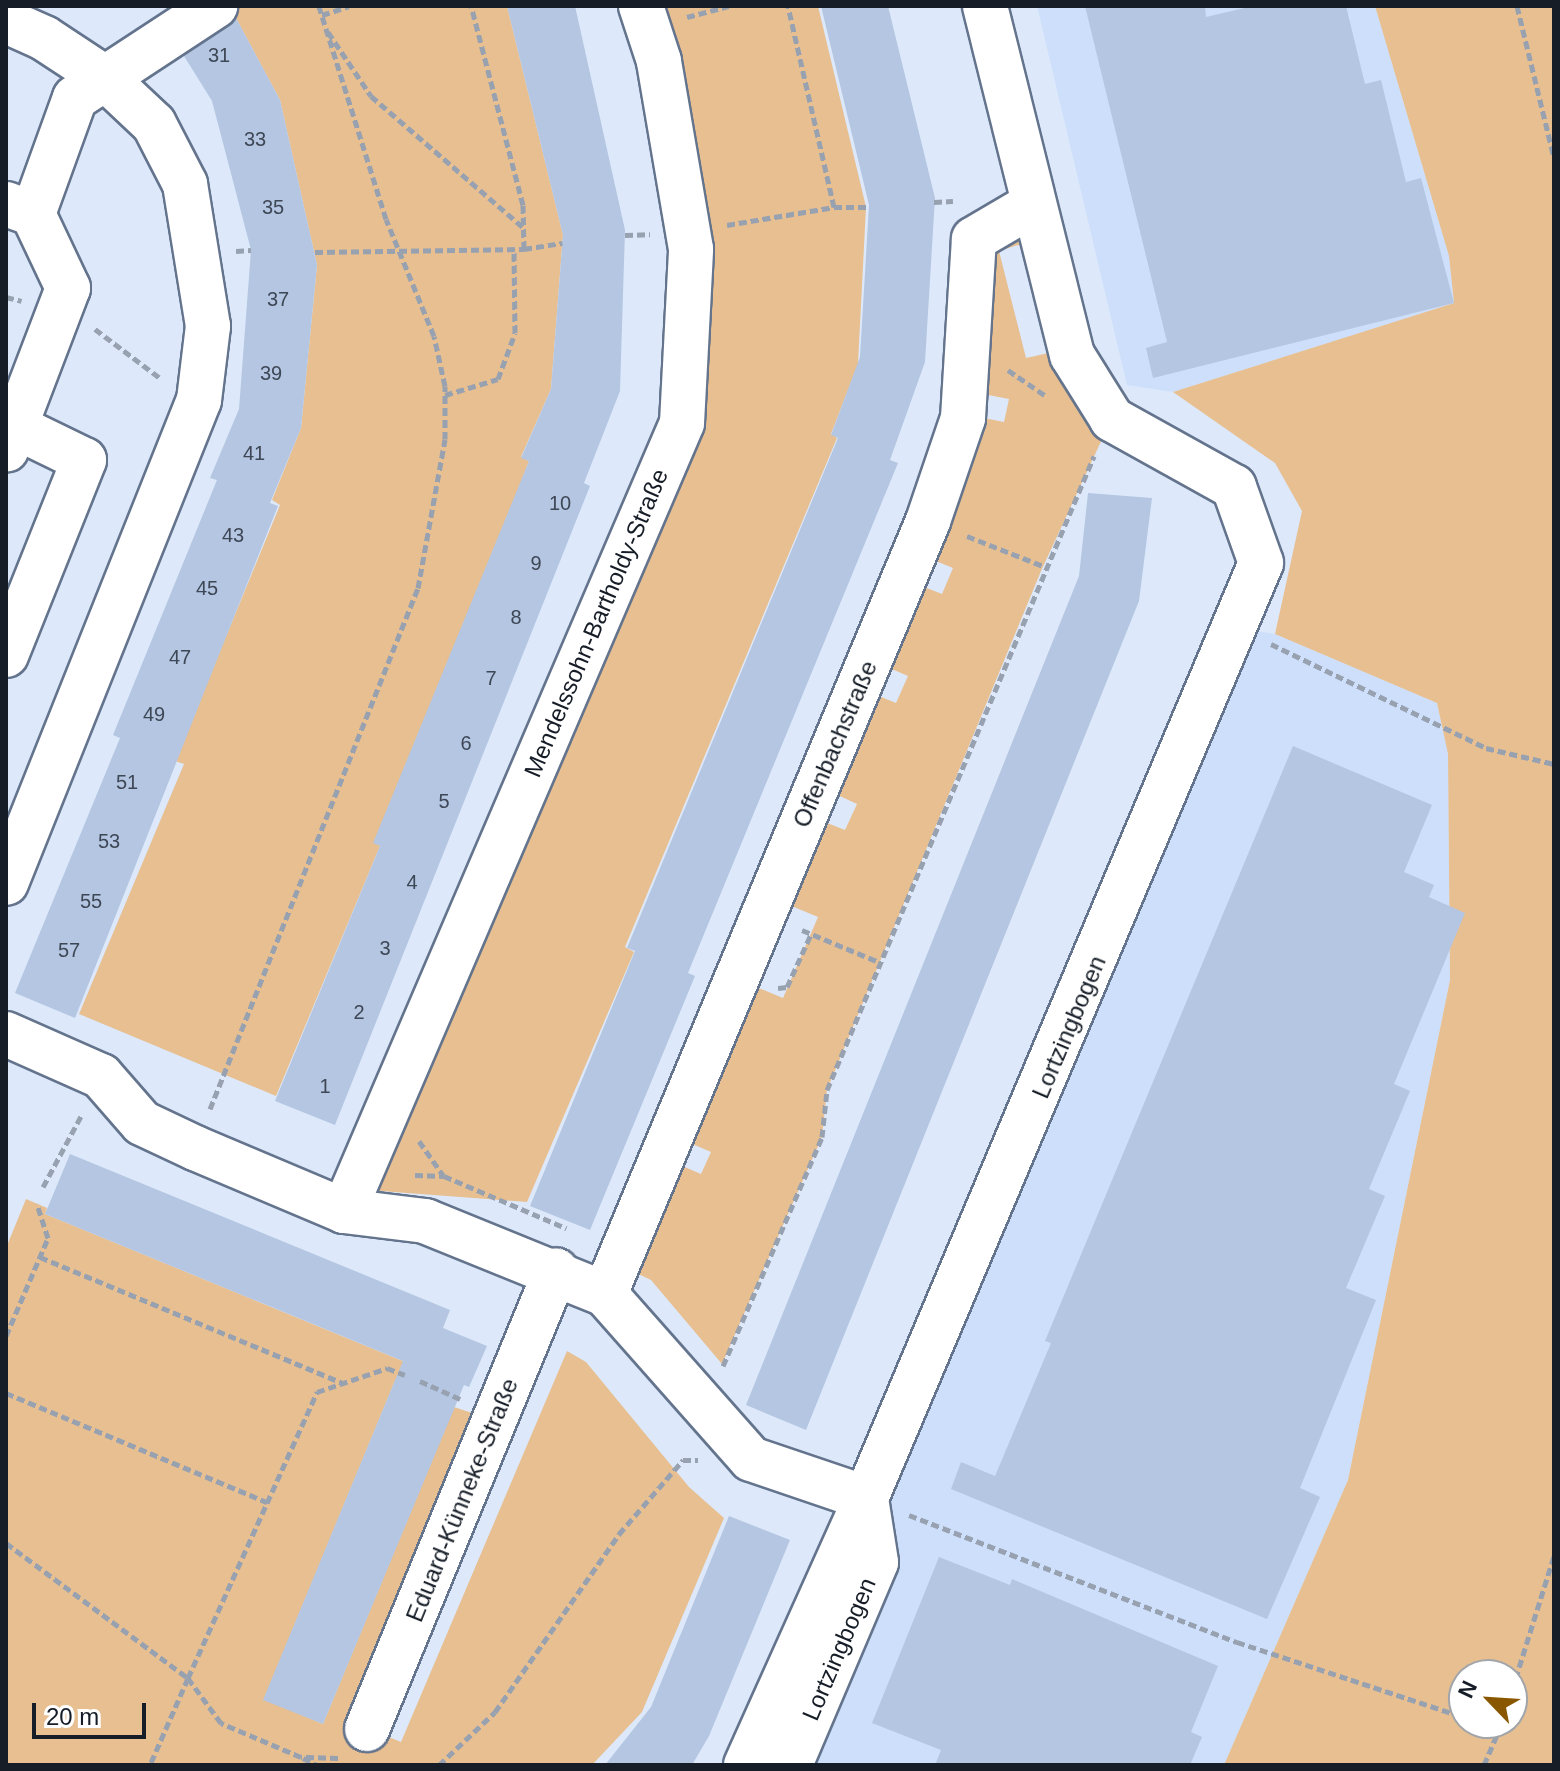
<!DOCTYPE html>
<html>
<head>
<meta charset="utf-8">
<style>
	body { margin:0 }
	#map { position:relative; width:1560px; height:1771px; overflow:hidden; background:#dde9fa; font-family:Helvetica,sans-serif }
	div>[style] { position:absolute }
	.built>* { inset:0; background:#cddffa }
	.green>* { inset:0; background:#e7bf91 }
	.building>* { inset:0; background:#b4c6e1 }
	.path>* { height:5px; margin-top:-2.5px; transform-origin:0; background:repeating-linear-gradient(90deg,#97a1b0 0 8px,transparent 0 12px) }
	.roads { filter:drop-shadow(2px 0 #64748d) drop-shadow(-2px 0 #64748d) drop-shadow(0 2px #64748d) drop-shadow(0 -2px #64748d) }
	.minor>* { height:44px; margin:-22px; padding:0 22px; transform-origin:22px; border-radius:22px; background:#fff }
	span { translate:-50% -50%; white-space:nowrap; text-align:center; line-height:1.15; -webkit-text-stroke:8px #fff; paint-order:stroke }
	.number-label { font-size:20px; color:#3e4756 }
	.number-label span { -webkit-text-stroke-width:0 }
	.street-label { font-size:24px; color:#161d27 }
	.frame { position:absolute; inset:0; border:8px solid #161d27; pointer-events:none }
	.north { position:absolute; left:1448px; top:1659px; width:80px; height:80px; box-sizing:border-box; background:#fff; border:2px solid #a2a5a9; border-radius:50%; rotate:295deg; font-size:22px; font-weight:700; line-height:32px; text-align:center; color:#161d27 }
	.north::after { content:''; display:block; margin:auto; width:28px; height:36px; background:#8a5701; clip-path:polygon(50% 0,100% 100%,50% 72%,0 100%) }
	.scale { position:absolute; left:32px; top:1703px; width:114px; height:36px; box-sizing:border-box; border:4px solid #161d27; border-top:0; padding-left:10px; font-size:24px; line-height:28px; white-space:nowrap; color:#161d27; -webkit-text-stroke:6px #fff; paint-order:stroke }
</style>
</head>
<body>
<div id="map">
	<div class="built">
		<i style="clip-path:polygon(1037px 6px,1375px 6px,1449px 256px,1454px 303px,1173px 392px,1127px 385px)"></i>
		<i style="clip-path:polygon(1238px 628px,1275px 634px,1437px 703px,1448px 754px,1450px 980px,1348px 1480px,1224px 1765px,790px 1765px,866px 1498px)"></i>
	</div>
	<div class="green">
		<i style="clip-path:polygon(507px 6px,563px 235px,551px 389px,521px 457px,529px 461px,380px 846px,276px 1096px,79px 1014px,184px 764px,175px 761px,280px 505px,272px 500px,301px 428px,317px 265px,280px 100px,230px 7px)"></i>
		<i style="clip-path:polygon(641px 6px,818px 6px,866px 207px,858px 364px,831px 434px,837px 438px,625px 947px,634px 952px,527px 1202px,354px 1189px,682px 423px,691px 249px)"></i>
		<i style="clip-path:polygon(evenodd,1375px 6px,1554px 6px,1554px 1765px,1224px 1765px,1348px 1480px,1450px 980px,1448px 754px,1437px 703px,1275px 634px,1302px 511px,1275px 463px,1173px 392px,1454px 303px,1449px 256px,1375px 6px,1464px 1675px,1512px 1675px,1512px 1723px,1464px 1723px,1464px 1675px)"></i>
		<i style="clip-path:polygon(1017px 233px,1028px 242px,999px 251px,1026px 358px,1053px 352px,1079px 411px,1104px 435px,1041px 571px,827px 1090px,822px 1137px,722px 1364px,651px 1280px,630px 1270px,673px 1162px,701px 1174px,711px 1152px,683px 1140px,749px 984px,783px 998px,818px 917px,782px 902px,817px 819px,845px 830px,857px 804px,829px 791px,869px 692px,896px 703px,908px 676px,880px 664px,914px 583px,942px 594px,953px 568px,926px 557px,974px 416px,1004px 422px,1009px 399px,978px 393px,988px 255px)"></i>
		<i style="clip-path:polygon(26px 1199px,47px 1208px,45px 1214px,410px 1364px,394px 1383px,264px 1699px,323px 1724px,454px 1407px,481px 1416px,379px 1733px,401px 1742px,567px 1351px,586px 1362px,689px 1487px,724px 1518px,642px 1712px,592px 1765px,6px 1765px,6px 1248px)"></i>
	</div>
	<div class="building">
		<i style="clip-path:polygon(507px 6px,575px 6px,625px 230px,620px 391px,584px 483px,590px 486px,335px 1125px,275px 1101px,380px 846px,373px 843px,529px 461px,521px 458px,551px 389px,563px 235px)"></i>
		<i style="clip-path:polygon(821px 6px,888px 6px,935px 198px,925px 362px,890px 460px,898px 463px,688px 973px,695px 976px,590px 1230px,530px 1206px,635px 951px,627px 948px,838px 438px,831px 435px,860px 357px,869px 205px)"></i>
		<i style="clip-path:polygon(1085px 6px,1205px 6px,1206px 17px,1253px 6px,1346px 6px,1365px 84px,1381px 80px,1406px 182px,1421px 178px,1454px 303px,1153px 378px,1146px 348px,1167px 342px)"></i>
		<i style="clip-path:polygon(236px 18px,280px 100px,317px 265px,301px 428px,270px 503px,278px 506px,75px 1018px,15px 993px,120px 738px,113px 735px,217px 480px,210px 478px,239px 409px,251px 250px,212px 101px,184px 56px)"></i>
		<i style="clip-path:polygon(1088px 493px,1152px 498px,1139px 601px,806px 1430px,746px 1405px,1079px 576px)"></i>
		<i style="clip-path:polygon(1293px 746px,1432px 805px,1404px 872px,1434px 885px,1429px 897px,1465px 913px,1394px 1084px,1410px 1091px,1369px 1189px,1385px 1196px,1346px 1288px,1376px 1300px,1300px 1488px,1320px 1497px,1267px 1619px,951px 1489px,961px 1462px,995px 1476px,1051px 1343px,1045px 1341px)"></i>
		<i style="clip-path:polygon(70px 1154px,450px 1310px,443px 1328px,487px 1346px,469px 1387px,464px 1385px,323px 1724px,263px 1700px,403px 1361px,45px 1214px)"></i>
		<i style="clip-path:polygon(729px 1516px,790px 1540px,709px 1736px,692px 1765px,605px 1765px,651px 1707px)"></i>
		<i style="clip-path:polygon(939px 1557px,1010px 1585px,1012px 1579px,1218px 1666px,1191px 1732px,1202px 1737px,1190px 1765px,935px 1765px,941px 1750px,872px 1723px)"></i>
	</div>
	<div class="path">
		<i style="left:1517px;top:6px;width:156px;rotate:76.3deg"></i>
		<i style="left:322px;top:15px;width:28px;rotate:-18deg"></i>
		<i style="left:687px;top:17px;width:43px;rotate:-14.7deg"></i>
		<i style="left:328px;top:32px;width:77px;rotate:56.1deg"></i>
		<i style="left:371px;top:96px;width:201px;rotate:40.8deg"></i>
		<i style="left:934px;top:202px;width:19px;rotate:-3deg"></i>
		<i style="left:834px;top:207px;width:32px"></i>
		<i style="left:727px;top:225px;width:109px;rotate:-9.5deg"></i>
		<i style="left:834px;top:207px;width:206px;rotate:-102.9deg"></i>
		<i style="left:625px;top:235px;width:25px;rotate:-2deg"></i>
		<i style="left:524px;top:249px;width:39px;rotate:-9deg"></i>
		<i style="left:236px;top:251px;width:15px;rotate:-4deg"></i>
		<i style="left:315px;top:252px;width:209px;rotate:-0.8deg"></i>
		<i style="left:524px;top:249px;width:44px;rotate:-91.3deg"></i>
		<i style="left:523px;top:205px;width:206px;rotate:-104.6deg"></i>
		<i style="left:6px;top:297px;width:16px;rotate:14deg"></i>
		<i style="left:95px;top:329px;width:81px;rotate:37deg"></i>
		<i style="left:1008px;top:370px;width:46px;rotate:34.4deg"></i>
		<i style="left:445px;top:395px;width:55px;rotate:-16.8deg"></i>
		<i style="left:498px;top:379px;width:49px;rotate:-69.7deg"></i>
		<i style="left:515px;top:333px;width:83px;rotate:-90.7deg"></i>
		<i style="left:967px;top:536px;width:82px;rotate:21.5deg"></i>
		<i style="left:1271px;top:644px;width:239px;rotate:25.8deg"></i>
		<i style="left:1486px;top:748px;width:70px;rotate:13.2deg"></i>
		<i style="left:802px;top:930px;width:83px;rotate:22.6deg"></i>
		<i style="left:778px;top:988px;width:9px;rotate:-6deg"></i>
		<i style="left:787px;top:987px;width:58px;rotate:-65.6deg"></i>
		<i style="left:210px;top:1109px;width:561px;rotate:-68.24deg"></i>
		<i style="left:418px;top:588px;width:151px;rotate:-79.7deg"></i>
		<i style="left:445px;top:439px;width:53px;rotate:-90deg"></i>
		<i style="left:445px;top:386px;width:51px;rotate:-102.4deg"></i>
		<i style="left:434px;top:336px;width:126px;rotate:-112.3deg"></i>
		<i style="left:386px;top:219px;width:223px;rotate:-107.5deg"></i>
		<i style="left:419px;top:1141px;width:42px;rotate:54.8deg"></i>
		<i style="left:415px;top:1175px;width:29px;rotate:2deg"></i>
		<i style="left:444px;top:1176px;width:133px;rotate:23.1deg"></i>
		<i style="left:43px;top:1187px;width:81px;rotate:-61.8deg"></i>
		<i style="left:40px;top:1257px;width:327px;rotate:22.6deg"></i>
		<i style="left:6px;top:1336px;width:107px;rotate:-66.8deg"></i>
		<i style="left:48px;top:1238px;width:36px;rotate:-108deg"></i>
		<i style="left:723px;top:1366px;width:249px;rotate:-66.6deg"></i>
		<i style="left:822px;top:1137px;width:47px;rotate:-83.9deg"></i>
		<i style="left:827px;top:1090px;width:688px;rotate:-67.16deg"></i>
		<i style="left:420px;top:1381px;width:44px;rotate:24.2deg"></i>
		<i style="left:6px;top:1393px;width:283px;rotate:22.7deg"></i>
		<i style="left:909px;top:1515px;width:352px;rotate:21.2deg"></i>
		<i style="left:1237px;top:1642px;width:239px;rotate:18.3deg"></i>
		<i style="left:6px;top:1543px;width:227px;rotate:36.6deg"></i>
		<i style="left:188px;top:1678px;width:95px;rotate:113.6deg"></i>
		<i style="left:1512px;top:1690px;width:140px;rotate:-72.6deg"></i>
		<i style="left:1489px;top:1723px;width:12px;rotate:14deg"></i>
		<i style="left:303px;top:1758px;width:16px;rotate:27deg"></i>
		<i style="left:338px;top:1758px;width:37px;rotate:-178deg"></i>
		<i style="left:301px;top:1757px;width:87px;rotate:-157deg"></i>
		<i style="left:221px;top:1723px;width:56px;rotate:-126.3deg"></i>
		<i style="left:188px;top:1678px;width:314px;rotate:-65.7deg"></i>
		<i style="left:317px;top:1392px;width:74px;rotate:-18.9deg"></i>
		<i style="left:387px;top:1368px;width:19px;rotate:21deg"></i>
		<i style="left:439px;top:1765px;width:77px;rotate:-43.4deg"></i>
		<i style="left:495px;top:1712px;width:217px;rotate:-55.1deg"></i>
		<i style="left:619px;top:1534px;width:98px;rotate:-49.1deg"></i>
		<i style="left:683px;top:1460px;width:15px"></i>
		<i style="left:1484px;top:1765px;width:46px;rotate:-66.8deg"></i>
	</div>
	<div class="roads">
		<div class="minor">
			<i style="left:6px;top:21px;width:42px;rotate:24.1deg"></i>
			<i style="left:44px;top:38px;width:73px;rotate:33.3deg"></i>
			<i style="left:105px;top:78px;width:67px;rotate:43.2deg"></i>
			<i style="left:154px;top:124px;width:68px;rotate:62.7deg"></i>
			<i style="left:185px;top:184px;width:144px;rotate:80.8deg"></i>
			<i style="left:208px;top:326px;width:75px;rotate:96.9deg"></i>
			<i style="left:199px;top:400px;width:520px;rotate:111.78deg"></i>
			<i style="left:6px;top:204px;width:29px;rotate:20deg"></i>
			<i style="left:33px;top:214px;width:82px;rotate:64.7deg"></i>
			<i style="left:68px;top:288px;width:173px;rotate:110.9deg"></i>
			<i style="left:33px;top:214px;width:123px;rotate:-70.1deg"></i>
			<i style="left:75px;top:98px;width:168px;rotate:-33.3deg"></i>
			<i style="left:6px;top:655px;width:210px;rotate:-68.2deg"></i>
			<i style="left:84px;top:460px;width:76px;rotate:-154.1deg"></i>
			<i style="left:6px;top:1034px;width:104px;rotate:23.9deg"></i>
			<i style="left:101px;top:1076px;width:62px;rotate:48.9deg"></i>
			<i style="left:142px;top:1123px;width:59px;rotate:25.3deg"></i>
			<i style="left:195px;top:1148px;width:162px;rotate:22.9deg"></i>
			<i style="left:344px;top:1211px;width:82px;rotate:7deg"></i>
			<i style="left:425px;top:1221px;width:194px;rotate:22.1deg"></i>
			<i style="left:605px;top:1294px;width:220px;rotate:48.5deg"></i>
			<i style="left:751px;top:1459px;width:121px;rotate:18.7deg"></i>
			<i style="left:866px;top:1498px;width:293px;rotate:114.2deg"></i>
			<i style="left:344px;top:1211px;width:857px;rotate:-66.78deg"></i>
			<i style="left:682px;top:423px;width:174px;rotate:-87deg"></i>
			<i style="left:691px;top:249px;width:191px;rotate:-99.7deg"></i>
			<i style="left:659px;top:61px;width:58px;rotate:-108.1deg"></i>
			<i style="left:605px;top:1294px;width:838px;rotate:-67.32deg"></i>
			<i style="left:928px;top:521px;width:109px;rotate:-71.2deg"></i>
			<i style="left:963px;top:418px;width:179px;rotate:-86.5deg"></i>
			<i style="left:974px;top:239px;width:67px;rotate:-30.4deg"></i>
			<i style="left:367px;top:1729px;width:496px;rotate:-67.6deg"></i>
			<i style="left:790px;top:1765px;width:220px;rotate:-67deg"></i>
			<i style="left:876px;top:1562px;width:65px;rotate:-98.9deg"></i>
			<i style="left:866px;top:1498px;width:1015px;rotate:-67.1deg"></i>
			<i style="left:1261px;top:563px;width:81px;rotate:-109.6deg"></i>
			<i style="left:1234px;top:487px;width:140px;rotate:-150.9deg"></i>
			<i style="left:1112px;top:419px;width:75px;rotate:-122deg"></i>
			<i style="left:1072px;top:355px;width:360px;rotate:-104deg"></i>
		</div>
	</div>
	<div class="number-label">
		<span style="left:219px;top:55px">31</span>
		<span style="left:255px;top:139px">33</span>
		<span style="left:273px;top:207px">35</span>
		<span style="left:278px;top:299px">37</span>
		<span style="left:271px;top:373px">39</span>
		<span style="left:254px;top:453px">41</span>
		<span style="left:560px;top:503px">10</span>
		<span style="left:233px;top:535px">43</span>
		<span style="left:536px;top:563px">9</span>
		<span style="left:207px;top:588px">45</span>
		<span style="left:516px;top:617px">8</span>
		<span style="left:180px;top:657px">47</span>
		<span style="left:491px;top:678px">7</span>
		<span style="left:154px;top:714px">49</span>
		<span style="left:466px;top:743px">6</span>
		<span style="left:127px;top:782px">51</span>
		<span style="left:444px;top:801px">5</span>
		<span style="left:109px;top:841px">53</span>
		<span style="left:412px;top:882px">4</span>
		<span style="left:91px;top:901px">55</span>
		<span style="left:385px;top:948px">3</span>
		<span style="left:69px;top:950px">57</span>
		<span style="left:359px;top:1012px">2</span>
		<span style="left:325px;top:1086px">1</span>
	</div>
	<div class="street-label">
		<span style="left:596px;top:623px;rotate:-67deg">Mendelssohn-Bartholdy-Straße</span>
		<span style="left:835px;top:744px;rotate:-67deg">Offenbachstraße</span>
		<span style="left:1069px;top:1027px;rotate:-67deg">Lortzingbogen</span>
		<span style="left:462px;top:1500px;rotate:-68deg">Eduard-Künneke-Straße</span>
		<span style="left:839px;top:1649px;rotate:-67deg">Lortzingbogen</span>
	</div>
	<div class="frame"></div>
	<div class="north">N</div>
	<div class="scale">20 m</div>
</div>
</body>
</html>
